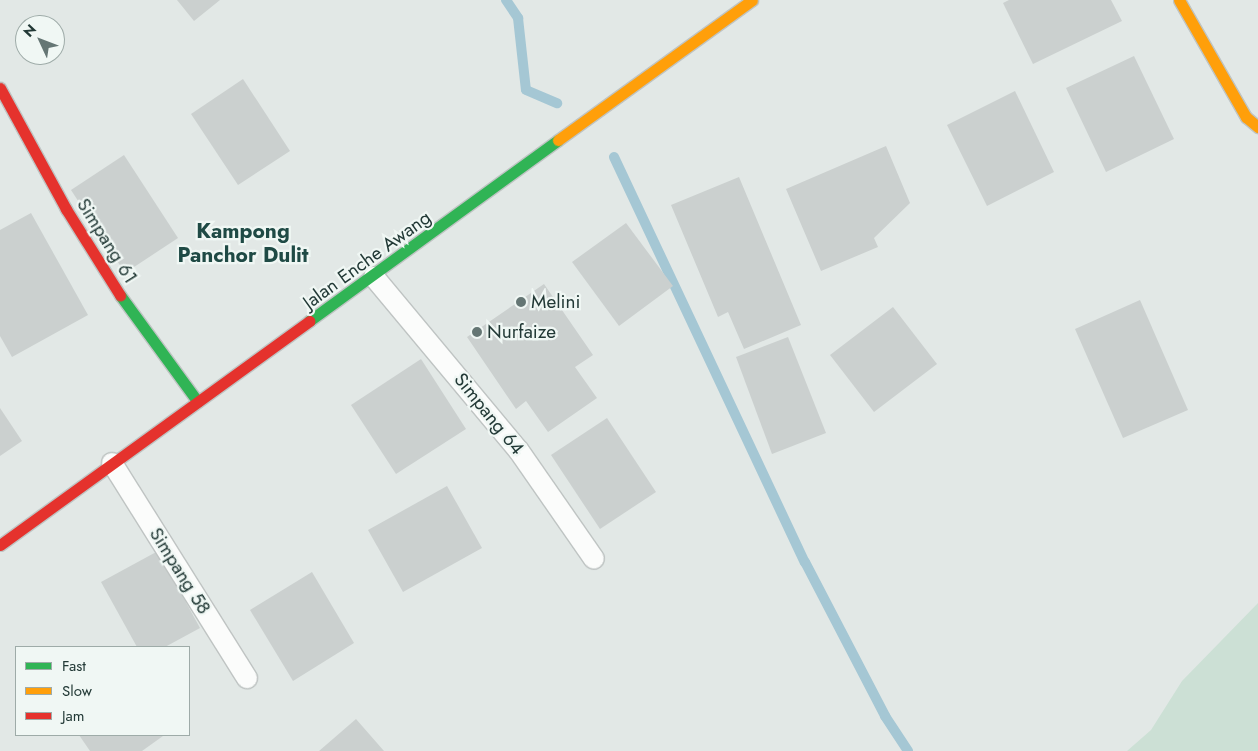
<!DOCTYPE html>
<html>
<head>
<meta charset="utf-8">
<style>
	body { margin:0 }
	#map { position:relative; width:1258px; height:751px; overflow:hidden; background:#e2e8e6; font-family:Jost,sans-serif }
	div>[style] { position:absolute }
	.green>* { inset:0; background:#cce0d5 }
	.stream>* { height:10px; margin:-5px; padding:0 5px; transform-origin:5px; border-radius:5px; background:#a5c7d4 }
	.building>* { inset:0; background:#cbd0cf }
	.roads { filter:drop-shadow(1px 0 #bfc4c3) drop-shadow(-1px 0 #bfc4c3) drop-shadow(0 1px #bfc4c3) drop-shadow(0 -1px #bfc4c3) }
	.lane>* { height:20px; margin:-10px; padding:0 10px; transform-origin:10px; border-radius:10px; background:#fbfcfb }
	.fast>* { height:11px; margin:-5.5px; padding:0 5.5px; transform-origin:5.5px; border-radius:5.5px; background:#30b455 }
	.slow>* { height:11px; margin:-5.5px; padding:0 5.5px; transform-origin:5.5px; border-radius:5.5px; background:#ff9f0a }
	.jam>* { height:11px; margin:-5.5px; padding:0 5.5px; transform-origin:5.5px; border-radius:5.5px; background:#e5322d }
	.dots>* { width:14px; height:14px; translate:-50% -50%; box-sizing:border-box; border:2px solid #f0f7f4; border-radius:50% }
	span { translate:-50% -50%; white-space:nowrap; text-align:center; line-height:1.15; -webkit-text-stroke:4.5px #f0f7f4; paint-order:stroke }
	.street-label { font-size:19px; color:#223936 }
	.poi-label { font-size:19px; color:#223936 }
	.left { translate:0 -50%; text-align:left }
	.quarter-label { font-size:21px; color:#1f4a45; font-weight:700 }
	.legend { position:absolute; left:15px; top:646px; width:175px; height:90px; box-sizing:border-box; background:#f0f7f4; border:1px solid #9eaba8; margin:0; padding:6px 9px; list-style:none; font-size:15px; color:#223936 }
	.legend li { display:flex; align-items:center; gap:10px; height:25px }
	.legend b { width:25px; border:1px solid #9eaba8 }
	.north { position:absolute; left:15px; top:15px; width:50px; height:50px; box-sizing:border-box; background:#f0f7f4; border:1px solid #9eaba8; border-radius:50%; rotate:313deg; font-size:14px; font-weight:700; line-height:20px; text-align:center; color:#223936 }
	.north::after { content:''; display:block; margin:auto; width:18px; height:22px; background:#657674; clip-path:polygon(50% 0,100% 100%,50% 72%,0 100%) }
</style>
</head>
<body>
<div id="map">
	<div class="green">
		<i style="clip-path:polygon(1258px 603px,1258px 751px,1127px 751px,1151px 730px,1182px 681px)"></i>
	</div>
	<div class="stream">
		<i style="left:506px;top:0;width:22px;rotate:56deg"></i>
		<i style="left:518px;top:18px;width:72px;rotate:83.7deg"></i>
		<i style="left:526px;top:90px;width:34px;rotate:23deg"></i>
		<i style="left:614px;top:157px;width:448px;rotate:64.8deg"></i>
		<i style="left:805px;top:562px;width:174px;rotate:62.5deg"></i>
		<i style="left:885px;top:716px;width:42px;rotate:56.7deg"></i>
	</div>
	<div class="building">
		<i style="clip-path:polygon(177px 0,220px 0,194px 21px)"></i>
		<i style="clip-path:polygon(1009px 0,1111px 0,1122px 21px,1033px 64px,1003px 3px)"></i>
		<i style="clip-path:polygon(1134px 56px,1174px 139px,1106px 172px,1066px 88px)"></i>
		<i style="clip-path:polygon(243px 79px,290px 151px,238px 185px,191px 114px)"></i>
		<i style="clip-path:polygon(1015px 91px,1054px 172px,987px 206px,947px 125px)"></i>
		<i style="clip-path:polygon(886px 146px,910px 203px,874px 238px,878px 247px,821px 271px,786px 189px)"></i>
		<i style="clip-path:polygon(124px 155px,178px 238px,125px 273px,71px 190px)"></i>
		<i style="clip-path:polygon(739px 177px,801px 325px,744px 349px,728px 312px,718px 317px,671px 205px)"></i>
		<i style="clip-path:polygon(31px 213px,88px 315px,12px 357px,0 336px,0 230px)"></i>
		<i style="clip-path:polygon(626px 223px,673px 286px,619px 326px,572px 262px)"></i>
		<i style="clip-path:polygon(544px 284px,593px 355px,575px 367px,597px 398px,548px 432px,526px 401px,516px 409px,467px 337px)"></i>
		<i style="clip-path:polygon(1140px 300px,1188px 410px,1123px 438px,1075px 329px)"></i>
		<i style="clip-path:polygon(893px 307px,937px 364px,874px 412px,830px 355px)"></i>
		<i style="clip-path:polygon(788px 337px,826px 433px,772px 454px,736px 357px)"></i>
		<i style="clip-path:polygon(421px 359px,466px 429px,396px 474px,351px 405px)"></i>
		<i style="clip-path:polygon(0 408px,22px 441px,0 456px)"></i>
		<i style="clip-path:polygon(607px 418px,656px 492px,600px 529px,551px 455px)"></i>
		<i style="clip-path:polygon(447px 486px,482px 548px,403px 592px,368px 530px)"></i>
		<i style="clip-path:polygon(158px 551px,200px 628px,165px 647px,137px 647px,101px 582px)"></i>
		<i style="clip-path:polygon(312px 572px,354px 643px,293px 681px,250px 610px)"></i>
		<i style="clip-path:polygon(356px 719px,384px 751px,319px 751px)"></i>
		<i style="clip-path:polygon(79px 735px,161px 735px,163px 736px,142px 751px,90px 751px)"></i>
	</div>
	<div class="roads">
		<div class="lane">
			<i style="left:374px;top:277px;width:226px;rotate:50.2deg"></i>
			<i style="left:519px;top:451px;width:131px;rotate:55.2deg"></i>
			<i style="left:112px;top:463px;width:254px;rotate:57.9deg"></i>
		</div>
		<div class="fast">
			<i style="left:120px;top:295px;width:132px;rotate:53.9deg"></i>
			<i style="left:309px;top:321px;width:308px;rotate:-36deg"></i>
		</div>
		<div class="slow">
			<i style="left:1179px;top:0;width:135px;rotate:60.2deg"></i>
			<i style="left:1246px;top:117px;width:16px;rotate:40deg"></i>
			<i style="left:558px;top:140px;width:239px;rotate:-35.8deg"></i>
		</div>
		<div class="jam">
			<i style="left:0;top:88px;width:138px;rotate:61.4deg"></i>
			<i style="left:66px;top:209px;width:102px;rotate:57.9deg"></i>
			<i style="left:0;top:545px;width:382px;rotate:-35.9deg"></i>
		</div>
	</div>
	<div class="dots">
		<i style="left:521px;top:302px;background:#657674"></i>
		<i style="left:477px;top:332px;background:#657674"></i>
	</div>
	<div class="street-label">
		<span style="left:107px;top:241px;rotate:58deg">Simpang 61</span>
		<span style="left:367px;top:260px;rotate:-36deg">Jalan Enche Awang</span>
		<span style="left:489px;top:414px;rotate:51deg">Simpang 64</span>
		<span style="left:180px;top:571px;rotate:58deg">Simpang 58</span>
	</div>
	<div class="poi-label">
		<span class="left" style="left:531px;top:302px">Melini</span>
		<span class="left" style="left:487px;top:332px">Nurfaize</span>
	</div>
	<div class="quarter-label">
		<span style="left:243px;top:243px">Kampong<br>Panchor Dulit</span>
	</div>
	<ul class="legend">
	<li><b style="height:6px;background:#30b455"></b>Fast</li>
	<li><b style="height:6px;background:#ff9f0a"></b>Slow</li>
	<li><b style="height:6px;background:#e5322d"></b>Jam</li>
	</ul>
	<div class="north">N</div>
</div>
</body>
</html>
